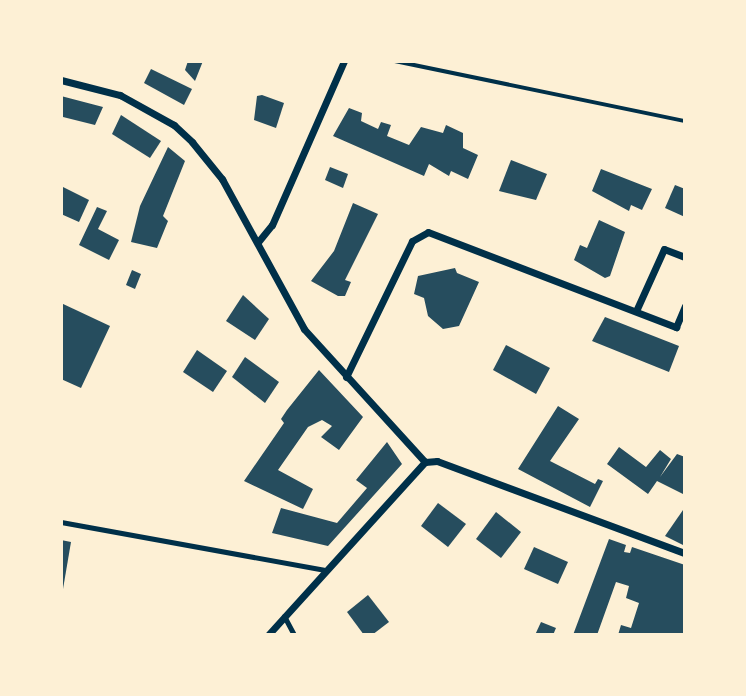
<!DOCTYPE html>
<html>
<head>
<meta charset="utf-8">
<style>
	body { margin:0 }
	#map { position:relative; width:746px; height:696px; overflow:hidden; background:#fdf0d5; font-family:Karla,sans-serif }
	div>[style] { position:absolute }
	.building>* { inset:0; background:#264d5e }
	.path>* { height:3.5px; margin:-1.75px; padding:0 1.75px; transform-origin:1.75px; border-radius:1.75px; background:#003049 }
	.service>* { height:5px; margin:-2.5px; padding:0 2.5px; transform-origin:2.5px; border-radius:2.5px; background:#003049 }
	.minor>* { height:7px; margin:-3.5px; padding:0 3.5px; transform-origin:3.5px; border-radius:3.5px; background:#003049 }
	span { translate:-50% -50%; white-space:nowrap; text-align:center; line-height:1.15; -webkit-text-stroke:7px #fdf0d5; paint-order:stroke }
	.frame { position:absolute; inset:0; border:63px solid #fdf0d5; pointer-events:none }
</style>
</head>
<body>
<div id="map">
	<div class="building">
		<div style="clip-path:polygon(188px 61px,203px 61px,195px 81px,185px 70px)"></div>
		<div style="clip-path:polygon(151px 69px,192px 89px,184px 105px,144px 83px)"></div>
		<div style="clip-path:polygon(262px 95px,284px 103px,276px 128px,254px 120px,257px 96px)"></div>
		<div style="clip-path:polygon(61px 96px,103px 107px,95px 125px,63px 117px,61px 121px)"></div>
		<div style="clip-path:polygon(349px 108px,362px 113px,361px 121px,378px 129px,381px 122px,391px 125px,387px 136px,409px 145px,421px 127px,443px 133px,446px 125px,463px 133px,463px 148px,478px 155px,468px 179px,451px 171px,449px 176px,429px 164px,424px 176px,333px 136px)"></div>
		<div style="clip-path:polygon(121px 115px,161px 141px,150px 158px,112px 134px)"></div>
		<div style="clip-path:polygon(168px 147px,185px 161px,163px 216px,168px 221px,157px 248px,131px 242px,140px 206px)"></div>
		<div style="clip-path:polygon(511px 160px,547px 174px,536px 200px,499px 191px)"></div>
		<div style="clip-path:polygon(330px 167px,348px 174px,343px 188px,325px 180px)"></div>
		<div style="clip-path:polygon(601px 169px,652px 189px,642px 210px,631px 205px,629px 211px,592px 191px)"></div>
		<div style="clip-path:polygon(675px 185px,685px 189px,685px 217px,665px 208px)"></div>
		<div style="clip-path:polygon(61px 186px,89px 200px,79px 222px,61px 214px)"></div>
		<div style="clip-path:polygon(353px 203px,378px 214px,345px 280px,351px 282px,345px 296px,338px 296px,311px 281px,334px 251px)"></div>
		<div style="clip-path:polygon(97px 207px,107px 211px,98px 229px,119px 240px,109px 260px,79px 245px)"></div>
		<div style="clip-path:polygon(599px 220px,625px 232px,610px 276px,605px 278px,574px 260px,580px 245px,587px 248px)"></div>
		<div style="clip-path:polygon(455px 268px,457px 273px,479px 282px,459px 326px,443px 329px,428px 316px,424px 298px,414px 294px,418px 276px)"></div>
		<div style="clip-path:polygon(132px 270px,141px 274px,135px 289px,126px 285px)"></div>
		<div style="clip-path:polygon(243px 295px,269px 319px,255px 340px,226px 321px)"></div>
		<div style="clip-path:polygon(61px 303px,110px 326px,81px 388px,61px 379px)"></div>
		<div style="clip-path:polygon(605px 317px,679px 346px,669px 372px,592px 341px)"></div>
		<div style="clip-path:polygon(506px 345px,550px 368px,536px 394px,493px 370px)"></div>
		<div style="clip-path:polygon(197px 350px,227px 371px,213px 392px,183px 372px)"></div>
		<div style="clip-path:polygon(245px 357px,279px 382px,265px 403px,232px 377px)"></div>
		<div style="clip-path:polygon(319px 370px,363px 417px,339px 450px,321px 437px,332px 426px,322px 420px,308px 427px,278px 470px,313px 489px,303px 509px,244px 481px,284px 423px,281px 419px,287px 410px)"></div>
		<div style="clip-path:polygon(558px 406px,579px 419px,550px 461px,595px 484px,598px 479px,603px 481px,590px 507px,518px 469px)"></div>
		<div style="clip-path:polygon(387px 442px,402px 464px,328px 546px,272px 533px,281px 508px,337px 523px,367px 488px,356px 480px)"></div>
		<div style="clip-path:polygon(619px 447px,646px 467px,660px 450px,671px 459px,660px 477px,677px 454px,685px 457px,685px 495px,657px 481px,648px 494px,607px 464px)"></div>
		<div style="clip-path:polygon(438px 503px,466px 524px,448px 547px,421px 526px)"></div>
		<div style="clip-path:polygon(683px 510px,685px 511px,685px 546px,665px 536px)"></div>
		<div style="clip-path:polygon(496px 512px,521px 532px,501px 558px,476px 539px)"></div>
		<div style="clip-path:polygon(609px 539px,626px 545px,624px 552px,630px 553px,632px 547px,685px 565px,685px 635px,618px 635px,621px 625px,631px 628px,639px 603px,626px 598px,629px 586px,616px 582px,597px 635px,573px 635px)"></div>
		<div style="clip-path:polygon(61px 540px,71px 542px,63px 589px,61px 589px)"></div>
		<div style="clip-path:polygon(534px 547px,568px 562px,558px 584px,524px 569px)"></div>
		<div style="clip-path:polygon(368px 595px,389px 622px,372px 635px,364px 635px,347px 612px)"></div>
		<div style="clip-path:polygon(541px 622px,556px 628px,553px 635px,535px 635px)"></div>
	</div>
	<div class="path">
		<div style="left:395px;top:61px;width:296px;rotate:11.7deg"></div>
	</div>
	<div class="service">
		<div style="left:61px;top:522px;width:267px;rotate:10.3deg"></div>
		<div style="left:284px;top:616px;width:21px;rotate:62deg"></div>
	</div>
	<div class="minor">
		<div style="left:61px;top:80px;width:61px;rotate:14.3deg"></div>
		<div style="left:120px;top:95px;width:62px;rotate:29.1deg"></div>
		<div style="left:174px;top:125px;width:25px;rotate:43deg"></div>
		<div style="left:192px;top:142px;width:48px;rotate:51deg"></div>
		<div style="left:222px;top:179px;width:171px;rotate:61.3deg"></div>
		<div style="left:304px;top:329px;width:180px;rotate:47.7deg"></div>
		<div style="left:258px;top:242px;width:22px;rotate:-51deg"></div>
		<div style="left:272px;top:225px;width:179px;rotate:-66.3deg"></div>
		<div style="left:636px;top:311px;width:68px;rotate:-65.7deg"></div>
		<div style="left:664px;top:249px;width:22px;rotate:21deg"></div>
		<div style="left:346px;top:377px;width:151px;rotate:-64.1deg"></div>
		<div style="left:412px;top:241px;width:18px;rotate:-29deg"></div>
		<div style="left:428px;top:232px;width:266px;rotate:21deg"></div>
		<div style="left:676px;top:327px;width:23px;rotate:-67deg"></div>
		<div style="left:268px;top:635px;width:234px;rotate:-47.8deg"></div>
		<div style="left:425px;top:462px;width:12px;rotate:-5deg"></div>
		<div style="left:437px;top:461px;width:265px;rotate:20.4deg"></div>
	</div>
	<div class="frame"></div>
</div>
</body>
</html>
